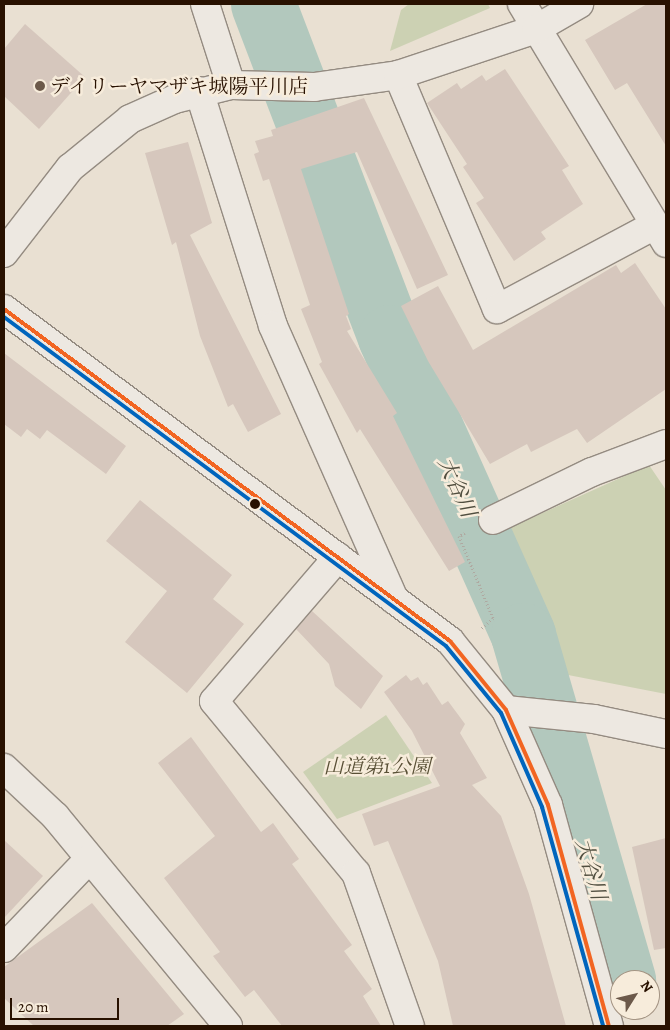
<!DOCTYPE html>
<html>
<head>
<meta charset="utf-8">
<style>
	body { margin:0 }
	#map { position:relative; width:670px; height:1030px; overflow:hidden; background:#e9e0d2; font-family:Alegreya,"Noto Serif JP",serif }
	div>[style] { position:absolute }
	.green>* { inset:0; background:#ccd1b3 }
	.river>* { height:65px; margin:-32.5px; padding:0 32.5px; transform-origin:32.5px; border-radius:32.5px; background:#b2c8bd }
	.building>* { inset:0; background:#d6c7bd }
	.path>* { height:3px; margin-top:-1.5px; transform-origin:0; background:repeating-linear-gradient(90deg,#afa9a1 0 1px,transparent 0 3.5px) }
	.roads { filter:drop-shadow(1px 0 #948b81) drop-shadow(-1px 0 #948b81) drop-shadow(0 1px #948b81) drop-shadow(0 -1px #948b81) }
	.minor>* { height:28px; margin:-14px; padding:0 14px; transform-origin:14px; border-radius:14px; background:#ede8e1 }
	.tertiary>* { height:28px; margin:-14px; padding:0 14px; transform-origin:14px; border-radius:14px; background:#ede8e1 }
	.bus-1>* { height:4px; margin:-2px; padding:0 2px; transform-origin:2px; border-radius:2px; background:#f26522 }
	.bus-2>* { height:4px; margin:-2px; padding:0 2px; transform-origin:2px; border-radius:2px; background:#0065bd }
	.dots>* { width:14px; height:14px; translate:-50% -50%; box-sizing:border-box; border:2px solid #f7ecdb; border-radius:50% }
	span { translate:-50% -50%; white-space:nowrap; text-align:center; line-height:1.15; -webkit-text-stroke:5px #f7ecdb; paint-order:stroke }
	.poi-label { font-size:20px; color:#281100 }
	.left { translate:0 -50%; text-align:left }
	.park-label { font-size:20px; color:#595036; font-style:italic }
	.water-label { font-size:21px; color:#504e3f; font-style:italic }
	.frame { position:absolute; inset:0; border:5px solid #281100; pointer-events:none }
	.north { position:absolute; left:610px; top:970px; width:50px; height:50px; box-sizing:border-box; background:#f7ecdb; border:1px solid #a49483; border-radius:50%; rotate:54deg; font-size:14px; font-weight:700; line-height:20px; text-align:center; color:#281100 }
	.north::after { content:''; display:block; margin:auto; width:18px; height:22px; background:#6c594a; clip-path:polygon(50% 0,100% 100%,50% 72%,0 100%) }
	.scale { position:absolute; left:10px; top:998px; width:109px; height:22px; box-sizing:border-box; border:2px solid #281100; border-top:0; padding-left:6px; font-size:15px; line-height:18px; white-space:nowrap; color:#281100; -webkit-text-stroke:4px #f7ecdb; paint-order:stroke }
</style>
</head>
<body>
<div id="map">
	<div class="green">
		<div style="clip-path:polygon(409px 4px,488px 4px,490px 8px,390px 51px,401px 10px)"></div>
		<div style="clip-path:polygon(649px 465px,666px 490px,666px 694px,563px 674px,553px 630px,509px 528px)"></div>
		<div style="clip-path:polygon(386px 715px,432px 783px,337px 819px,303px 772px)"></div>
	</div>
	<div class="river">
		<div style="left:263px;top:4px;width:356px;rotate:69.1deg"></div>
		<div style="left:390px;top:337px;width:326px;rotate:65.9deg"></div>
		<div style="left:523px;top:635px;width:359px;rotate:73.8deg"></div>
	</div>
	<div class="building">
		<div style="clip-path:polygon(647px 4px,666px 4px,666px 146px,627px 83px,615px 90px,585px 40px)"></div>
		<div style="clip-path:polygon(25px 24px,85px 77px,39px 129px,4px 96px,4px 49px)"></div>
		<div style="clip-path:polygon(505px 69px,569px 166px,562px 170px,583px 204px,541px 232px,546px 239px,514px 261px,476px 203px,484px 198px,463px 167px,467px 164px,427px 103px,457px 83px,461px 89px,482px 75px,486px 81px)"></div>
		<div style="clip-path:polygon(364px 98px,448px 275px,417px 289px,357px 152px,301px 169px,349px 314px,346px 316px,351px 329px,347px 331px,397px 413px,393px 416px,465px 562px,449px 571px,360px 429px,357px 433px,319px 364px,322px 362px,301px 309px,310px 305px,269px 179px,263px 181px,254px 154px,259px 152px,255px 141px,273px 136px,271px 130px)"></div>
		<div style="clip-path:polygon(188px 142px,212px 223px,190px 235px,281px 414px,248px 432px,233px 404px,228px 407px,200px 336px,176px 242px,172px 245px,145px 153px)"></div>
		<div style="clip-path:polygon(635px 263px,666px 309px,666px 389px,587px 443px,577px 429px,531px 452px,527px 444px,490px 464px,428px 361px,401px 306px,438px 286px,473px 350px,616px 265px,621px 273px)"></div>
		<div style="clip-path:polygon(4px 353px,126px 446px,106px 474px,47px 430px,40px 439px,27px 429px,21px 437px,4px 424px)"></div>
		<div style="clip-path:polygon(140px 500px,232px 575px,213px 599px,244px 624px,187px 693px,125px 642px,167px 591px,106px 541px)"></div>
		<div style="clip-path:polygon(312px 611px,383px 676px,361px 709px,335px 686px,329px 664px,296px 629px)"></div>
		<div style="clip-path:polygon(406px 675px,411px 681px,418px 677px,423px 685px,427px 682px,442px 705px,448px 701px,465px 724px,460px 733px,487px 778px,472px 785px,501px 816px,529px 894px,566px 1026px,453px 1026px,438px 961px,388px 841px,374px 846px,362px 814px,440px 786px,412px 731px,384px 692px)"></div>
		<div style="clip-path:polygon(191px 737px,261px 832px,273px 823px,299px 859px,292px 864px,352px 945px,344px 951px,372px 989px,363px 996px,381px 1026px,282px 1026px,254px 990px,245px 997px,213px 956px,220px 952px,164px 878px,215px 836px,158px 763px)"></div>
		<div style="clip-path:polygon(666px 838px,666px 948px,654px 950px,632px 847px)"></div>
		<div style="clip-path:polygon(4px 840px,43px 876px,4px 918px)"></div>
		<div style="clip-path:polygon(92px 903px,184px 1014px,167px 1026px,34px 1026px,4px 998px,4px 967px)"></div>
	</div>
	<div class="path">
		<div style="left:465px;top:533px;width:7px;rotate:153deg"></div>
		<div style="left:459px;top:536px;width:89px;rotate:67.5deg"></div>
		<div style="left:493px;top:618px;width:15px;rotate:138deg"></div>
	</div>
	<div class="roads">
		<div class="minor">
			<div style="left:205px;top:4px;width:85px;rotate:72.2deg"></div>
			<div style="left:522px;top:4px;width:279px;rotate:58.9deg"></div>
			<div style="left:398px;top:75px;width:254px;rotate:67.1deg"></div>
			<div style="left:497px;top:309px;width:179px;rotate:-28deg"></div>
			<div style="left:199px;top:91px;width:246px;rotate:72.5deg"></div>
			<div style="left:273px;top:326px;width:299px;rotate:66.1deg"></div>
			<div style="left:493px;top:520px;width:110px;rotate:-25.9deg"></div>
			<div style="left:592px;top:472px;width:79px;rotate:-20.7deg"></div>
			<div style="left:338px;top:557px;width:190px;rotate:130.7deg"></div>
			<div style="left:214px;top:701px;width:223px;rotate:50.5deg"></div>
			<div style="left:356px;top:873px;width:162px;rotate:70.6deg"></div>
			<div style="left:4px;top:768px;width:70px;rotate:43.3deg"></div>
			<div style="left:55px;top:816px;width:272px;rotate:50.5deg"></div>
			<div style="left:4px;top:948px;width:123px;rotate:-46.3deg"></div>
		</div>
		<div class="tertiary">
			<div style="left:4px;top:253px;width:108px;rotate:-52.2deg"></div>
			<div style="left:70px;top:168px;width:77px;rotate:-39.2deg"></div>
			<div style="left:130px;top:119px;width:49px;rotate:-24deg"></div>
			<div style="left:175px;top:99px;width:58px;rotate:-14deg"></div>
			<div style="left:231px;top:85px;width:83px;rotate:1.4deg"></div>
			<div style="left:314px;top:87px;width:85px;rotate:-8.1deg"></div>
			<div style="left:398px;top:75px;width:145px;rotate:-18.4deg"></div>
			<div style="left:536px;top:29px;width:50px;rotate:-30.2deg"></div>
			<div style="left:4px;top:309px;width:556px;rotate:36.66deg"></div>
			<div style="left:450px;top:641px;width:89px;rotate:50.9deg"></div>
			<div style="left:506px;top:710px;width:104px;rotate:66.1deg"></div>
			<div style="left:548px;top:805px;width:229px;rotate:74.6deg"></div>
			<div style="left:506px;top:710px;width:88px;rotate:5.8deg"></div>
			<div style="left:594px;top:719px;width:74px;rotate:11.8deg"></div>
		</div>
	</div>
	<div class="bus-1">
		<div style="left:4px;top:309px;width:556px;rotate:36.66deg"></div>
		<div style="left:450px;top:641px;width:89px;rotate:50.9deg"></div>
		<div style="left:506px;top:710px;width:104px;rotate:66.1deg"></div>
		<div style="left:548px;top:805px;width:229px;rotate:74.6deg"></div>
	</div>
	<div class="bus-2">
		<div style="left:4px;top:317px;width:551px;rotate:36.66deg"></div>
		<div style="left:446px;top:646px;width:87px;rotate:50.6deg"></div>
		<div style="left:501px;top:713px;width:103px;rotate:66.4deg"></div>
		<div style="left:542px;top:807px;width:227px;rotate:74.4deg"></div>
	</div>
	<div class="dots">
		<div style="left:40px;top:86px;background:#6c594a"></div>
		<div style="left:255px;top:504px;background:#281100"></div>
	</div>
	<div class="poi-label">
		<span class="left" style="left:50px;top:86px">デイリーヤマザキ城陽平川店</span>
	</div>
	<div class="park-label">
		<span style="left:377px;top:766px">山道第1公園</span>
	</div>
	<div class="water-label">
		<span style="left:457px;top:487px;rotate:66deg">大谷川</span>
		<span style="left:591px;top:869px;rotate:74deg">大谷川</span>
	</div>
	<div class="frame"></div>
	<div class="north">N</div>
	<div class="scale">20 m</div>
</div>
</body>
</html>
